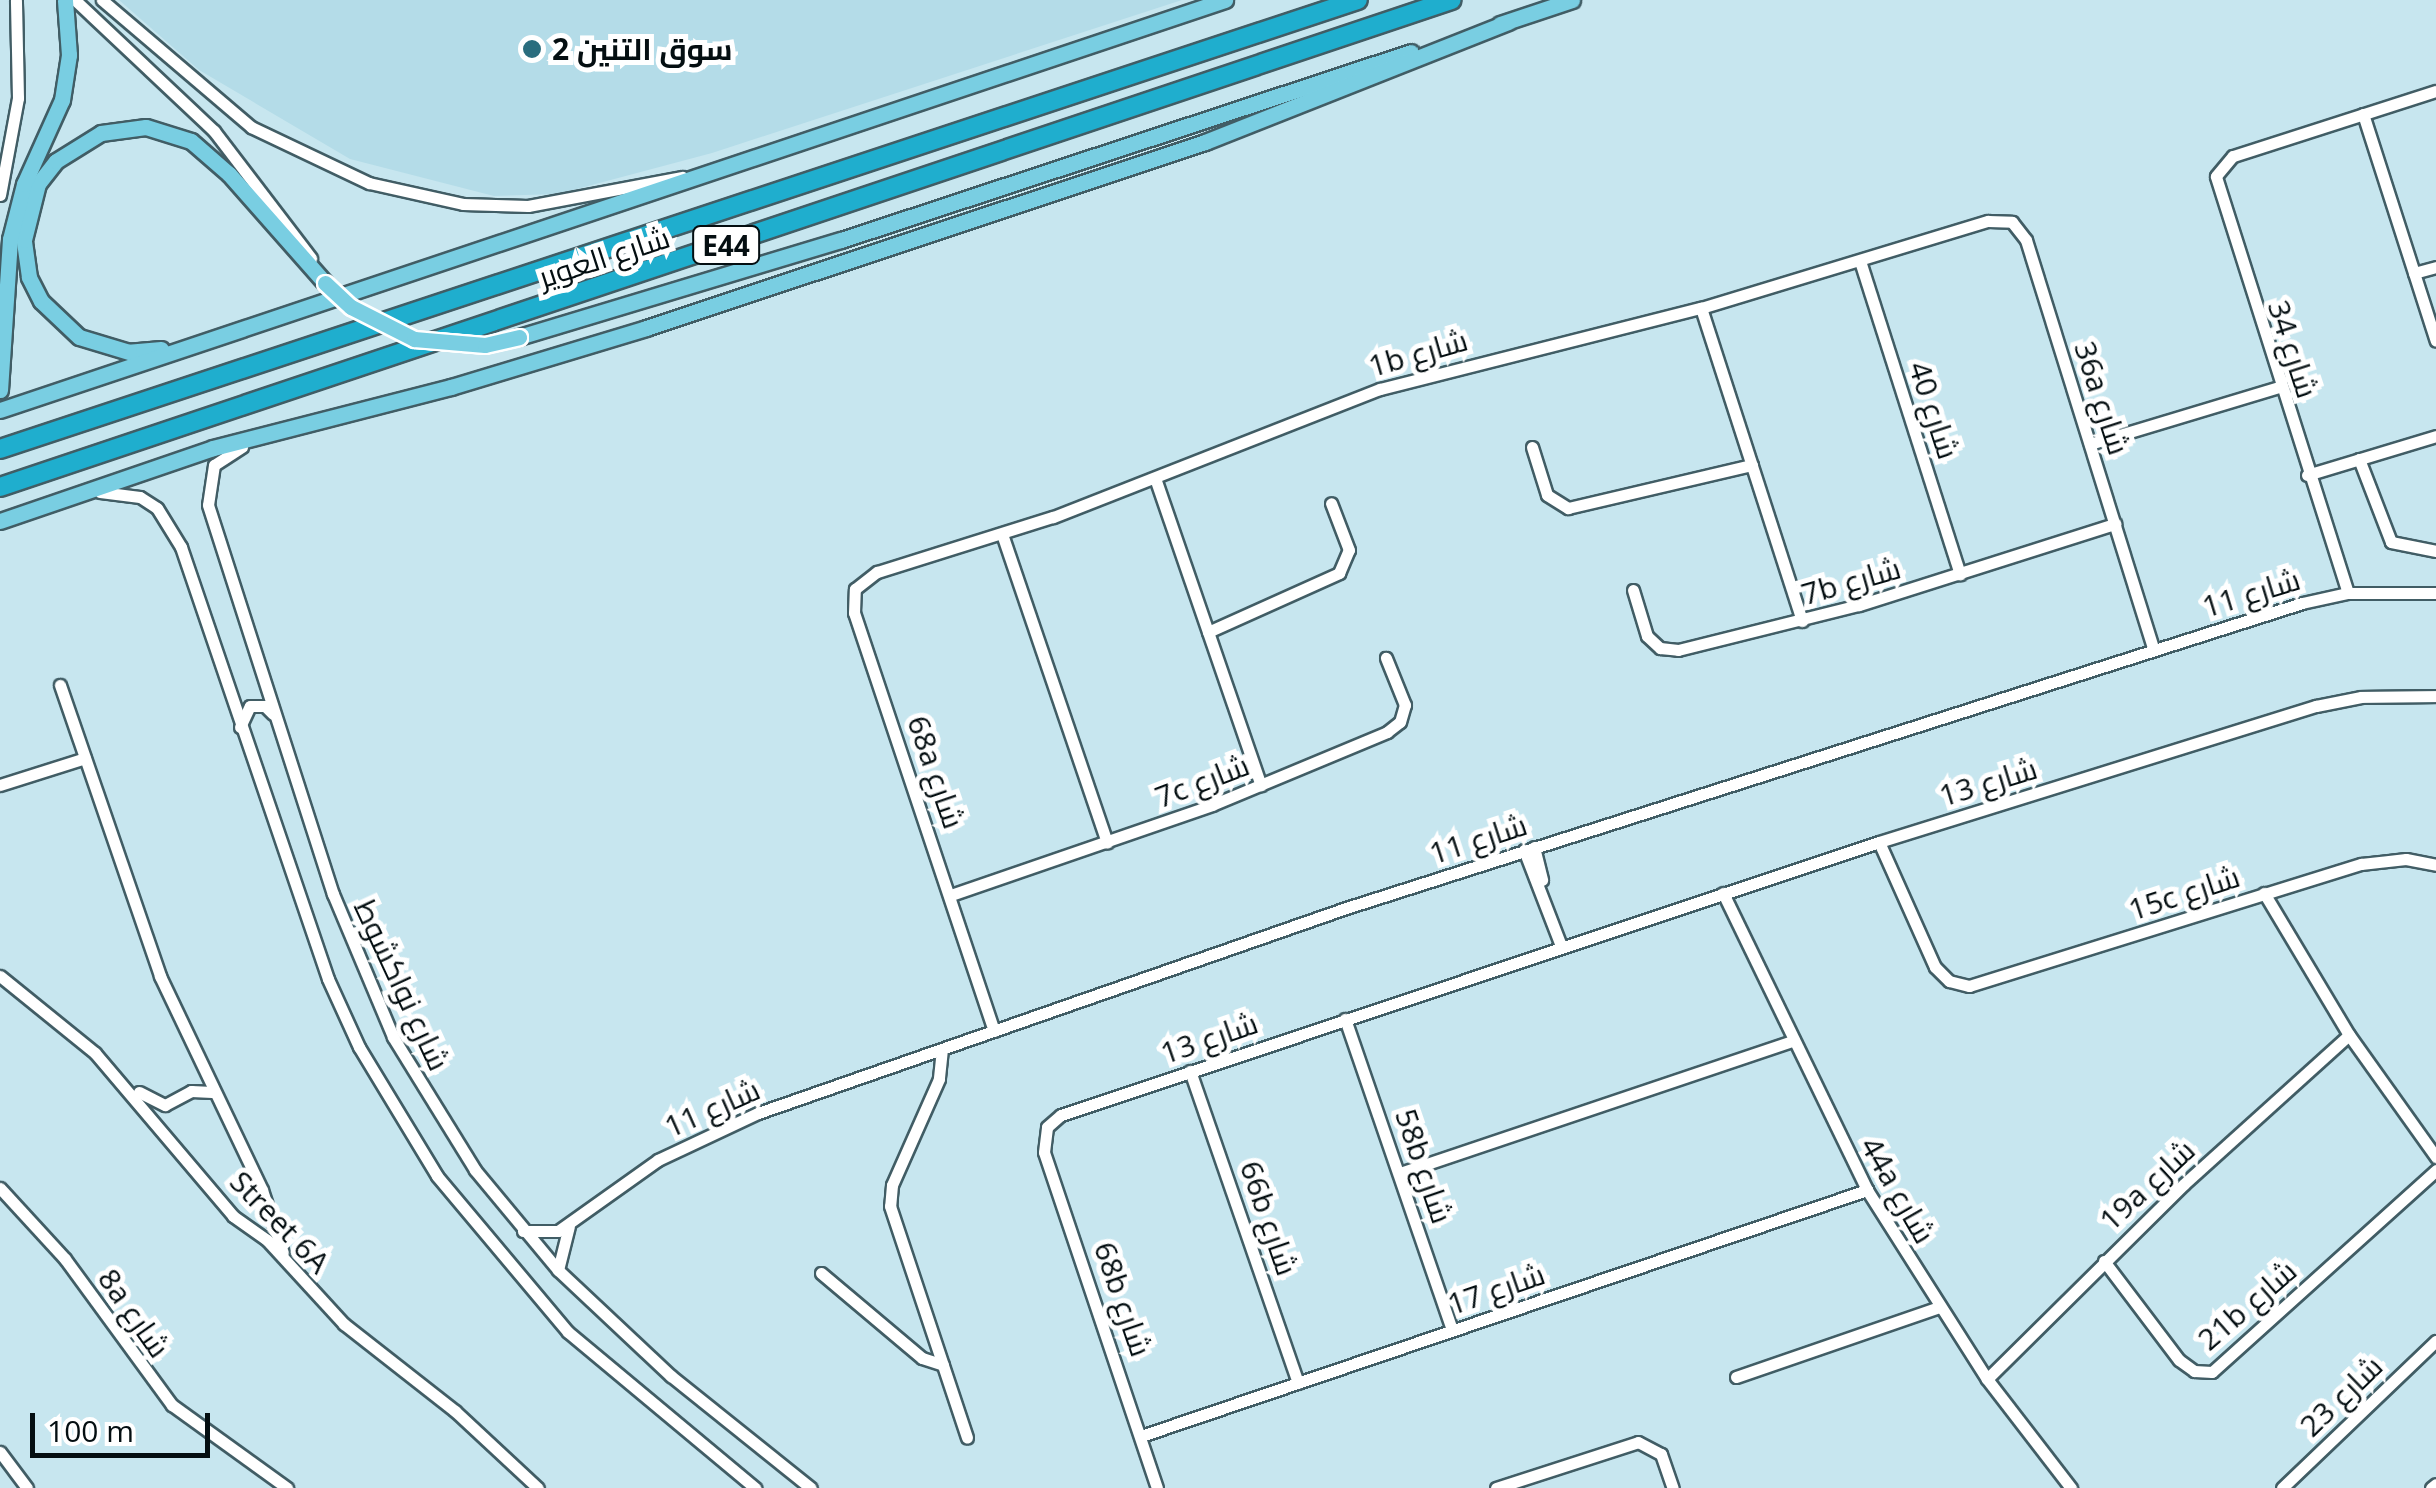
<!DOCTYPE html>
<html>
<head>
<meta charset="utf-8">
<style>
	body { margin:0 }
	#map { position:relative; width:2436px; height:1488px; overflow:hidden; background:#c7e6ef; font-family:"Open Sans",Cairo,sans-serif }
	div>[style] { position:absolute }
	.built>* { inset:0; background:#b4dce8 }
	.roads { filter:drop-shadow(2px 0 #415d65) drop-shadow(-2px 0 #415d65) drop-shadow(0 2px #415d65) drop-shadow(0 -2px #415d65) }
	.minor>* { height:11px; margin:-5.5px; padding:0 5.5px; transform-origin:5.5px; border-radius:5.5px; background:#fff }
	.major>* { height:15px; margin:-7.5px; padding:0 7.5px; transform-origin:7.5px; border-radius:7.5px; background:#79cee2 }
	.highway>* { height:18px; margin:-9px; padding:0 9px; transform-origin:9px; border-radius:9px; background:#1faece }
	.bridges { filter:drop-shadow(2px 0 #fff) drop-shadow(-2px 0 #fff) drop-shadow(0 2px #fff) drop-shadow(0 -2px #fff) }
	.major-bridge>* { height:15px; margin:-7.5px; padding:0 7.5px; transform-origin:7.5px; border-radius:7.5px; background:#79cee2 }
	.dots>* { width:28px; height:28px; translate:-50% -50%; box-sizing:border-box; border:5px solid #fff; border-radius:50% }
	span { translate:-50% -50%; white-space:nowrap; text-align:center; line-height:1.15; -webkit-text-stroke:10px #fff; paint-order:stroke }
	.shield-label span { padding:2px 8px; background:#fff; border:2px solid; border-radius:8px; -webkit-text-stroke-width:0 }
	.shield-label { font-size:28px; color:#040e11; font-weight:700 }
	.poi-label { font-size:30px; color:#040e11; font-weight:700 }
	.left { translate:0 -50%; text-align:left }
	.street-label { font-size:30px; color:#040e11 }
	.scale { position:absolute; left:30px; top:1413px; width:180px; height:45px; box-sizing:border-box; border:5px solid #040e11; border-top:0; padding-left:12px; font-size:30px; line-height:35px; white-space:nowrap; color:#040e11; -webkit-text-stroke:8px #fff; paint-order:stroke }
</style>
</head>
<body>
<div id="map">
	<div class="built">
		<div style="clip-path:polygon(119px 0,1182px 0,712px 153px,558px 194px,494px 196px,350px 159px,199px 70px)"></div>
	</div>
	<div class="roads">
		<div class="minor">
			<div style="left:75px;top:0;width:191px;rotate:43.3deg"></div>
			<div style="left:214px;top:131px;width:160px;rotate:52.6deg"></div>
			<div style="left:102px;top:0;width:196px;rotate:40.4deg"></div>
			<div style="left:251px;top:127px;width:131px;rotate:25.4deg"></div>
			<div style="left:369px;top:183px;width:96px;rotate:12.6deg"></div>
			<div style="left:463px;top:204px;width:65px;rotate:1.8deg"></div>
			<div style="left:528px;top:206px;width:157px;rotate:-10.7deg"></div>
			<div style="left:2363px;top:114px;width:238px;rotate:72.2deg"></div>
			<div style="left:0;top:195px;width:99px;rotate:-79.5deg"></div>
			<div style="left:18px;top:98px;width:98px;rotate:-91.2deg"></div>
			<div style="left:1860px;top:261px;width:329px;rotate:72.3deg"></div>
			<div style="left:2414px;top:273px;width:23px;rotate:-15deg"></div>
			<div style="left:1701px;top:308px;width:329px;rotate:72.1deg"></div>
			<div style="left:2090px;top:444px;width:197px;rotate:-16.8deg"></div>
			<div style="left:242px;top:447px;width:33px;rotate:147deg"></div>
			<div style="left:214px;top:465px;width:40px;rotate:98.5deg"></div>
			<div style="left:208px;top:505px;width:409px;rotate:72.2deg"></div>
			<div style="left:333px;top:894px;width:155px;rotate:67.2deg"></div>
			<div style="left:393px;top:1037px;width:156px;rotate:58.3deg"></div>
			<div style="left:475px;top:1170px;width:130px;rotate:50.3deg"></div>
			<div style="left:558px;top:1270px;width:155px;rotate:43.2deg"></div>
			<div style="left:671px;top:1376px;width:179px;rotate:38.7deg"></div>
			<div style="left:1532px;top:447px;width:50px;rotate:72.6deg"></div>
			<div style="left:1547px;top:495px;width:25px;rotate:32deg"></div>
			<div style="left:1568px;top:508px;width:189px;rotate:-13.2deg"></div>
			<div style="left:2359px;top:459px;width:89px;rotate:68.9deg"></div>
			<div style="left:2391px;top:542px;width:46px;rotate:11.3deg"></div>
			<div style="left:2307px;top:475px;width:135px;rotate:-16.8deg"></div>
			<div style="left:1155px;top:478px;width:325px;rotate:71deg"></div>
			<div style="left:100px;top:492px;width:40px;rotate:7.1deg"></div>
			<div style="left:140px;top:497px;width:20px;rotate:33deg"></div>
			<div style="left:157px;top:508px;width:46px;rotate:58.4deg"></div>
			<div style="left:181px;top:547px;width:456px;rotate:71.2deg"></div>
			<div style="left:328px;top:979px;width:75px;rotate:65.5deg"></div>
			<div style="left:359px;top:1047px;width:151px;rotate:58.8deg"></div>
			<div style="left:437px;top:1176px;width:204px;rotate:50deg"></div>
			<div style="left:568px;top:1332px;width:244px;rotate:39.8deg"></div>
			<div style="left:1002px;top:534px;width:326px;rotate:71.2deg"></div>
			<div style="left:1633px;top:590px;width:48px;rotate:73.1deg"></div>
			<div style="left:1647px;top:636px;width:18px;rotate:43deg"></div>
			<div style="left:1660px;top:648px;width:18px;rotate:6deg"></div>
			<div style="left:1678px;top:650px;width:187px;rotate:-14deg"></div>
			<div style="left:1859px;top:605px;width:269px;rotate:-17.6deg"></div>
			<div style="left:2348px;top:593px;width:437px;rotate:-107.6deg"></div>
			<div style="left:2216px;top:176px;width:26px;rotate:-50deg"></div>
			<div style="left:2233px;top:156px;width:213px;rotate:-17.8deg"></div>
			<div style="left:1208px;top:632px;width:144px;rotate:-24.2deg"></div>
			<div style="left:1339px;top:573px;width:25px;rotate:-67deg"></div>
			<div style="left:1349px;top:550px;width:50px;rotate:-111deg"></div>
			<div style="left:60px;top:685px;width:308px;rotate:71deg"></div>
			<div style="left:160px;top:976px;width:237px;rotate:64.5deg"></div>
			<div style="left:262px;top:1190px;width:66px;rotate:71.6deg"></div>
			<div style="left:240px;top:727px;width:23px;rotate:-65deg"></div>
			<div style="left:250px;top:706px;width:15px"></div>
			<div style="left:265px;top:706px;width:11px;rotate:45deg"></div>
			<div style="left:0;top:785px;width:89px;rotate:-17.6deg"></div>
			<div style="left:1879px;top:842px;width:137px;rotate:65.9deg"></div>
			<div style="left:1935px;top:967px;width:20px;rotate:45deg"></div>
			<div style="left:1949px;top:981px;width:21px;rotate:14deg"></div>
			<div style="left:1969px;top:986px;width:411px;rotate:-17.3deg"></div>
			<div style="left:2361px;top:864px;width:45px;rotate:-6.3deg"></div>
			<div style="left:2406px;top:859px;width:31px;rotate:11deg"></div>
			<div style="left:1534px;top:847px;width:34px;rotate:76deg"></div>
			<div style="left:1524px;top:850px;width:103px;rotate:68.9deg"></div>
			<div style="left:1723px;top:893px;width:330px;rotate:64.1deg"></div>
			<div style="left:1867px;top:1190px;width:224px;rotate:57.6deg"></div>
			<div style="left:1987px;top:1379px;width:138px;rotate:52.4deg"></div>
			<div style="left:2264px;top:893px;width:165px;rotate:59.1deg"></div>
			<div style="left:2349px;top:1035px;width:150px;rotate:54.5deg"></div>
			<div style="left:951px;top:895px;width:276px;rotate:-19deg"></div>
			<div style="left:1212px;top:805px;width:190px;rotate:-22.6deg"></div>
			<div style="left:1387px;top:732px;width:16px;rotate:-38deg"></div>
			<div style="left:1400px;top:722px;width:18px;rotate:-74deg"></div>
			<div style="left:1405px;top:705px;width:51px;rotate:-112deg"></div>
			<div style="left:0;top:976px;width:122px;rotate:39deg"></div>
			<div style="left:95px;top:1053px;width:214px;rotate:49.7deg"></div>
			<div style="left:233px;top:1216px;width:42px;rotate:35.2deg"></div>
			<div style="left:267px;top:1240px;width:114px;rotate:47.5deg"></div>
			<div style="left:344px;top:1324px;width:141px;rotate:38.1deg"></div>
			<div style="left:455px;top:1411px;width:113px;rotate:42.9deg"></div>
			<div style="left:1345px;top:1019px;width:329px;rotate:71deg"></div>
			<div style="left:994px;top:1031px;width:441px;rotate:-108.5deg"></div>
			<div style="left:854px;top:613px;width:24px;rotate:-88deg"></div>
			<div style="left:855px;top:589px;width:28px;rotate:-38deg"></div>
			<div style="left:877px;top:572px;width:184px;rotate:-17.4deg"></div>
			<div style="left:1053px;top:517px;width:351px;rotate:-21.4deg"></div>
			<div style="left:1380px;top:389px;width:331px;rotate:-14.2deg"></div>
			<div style="left:1701px;top:308px;width:300px;rotate:-16.9deg"></div>
			<div style="left:1988px;top:221px;width:24px;rotate:2deg"></div>
			<div style="left:2012px;top:222px;width:23px;rotate:52deg"></div>
			<div style="left:2026px;top:240px;width:428px;rotate:72.7deg"></div>
			<div style="left:942px;top:1049px;width:30px;rotate:96deg"></div>
			<div style="left:939px;top:1079px;width:116px;rotate:113.9deg"></div>
			<div style="left:892px;top:1185px;width:21px;rotate:95deg"></div>
			<div style="left:890px;top:1206px;width:244px;rotate:71.6deg"></div>
			<div style="left:1190px;top:1071px;width:330px;rotate:70.9deg"></div>
			<div style="left:139px;top:1092px;width:29px;rotate:27deg"></div>
			<div style="left:165px;top:1105px;width:30px;rotate:-28deg"></div>
			<div style="left:191px;top:1091px;width:21px;rotate:3deg"></div>
			<div style="left:1400px;top:1173px;width:411px;rotate:-18.6deg"></div>
			<div style="left:0;top:1188px;width:96px;rotate:47.5deg"></div>
			<div style="left:65px;top:1259px;width:181px;rotate:53.8deg"></div>
			<div style="left:172px;top:1405px;width:142px;rotate:35.8deg"></div>
			<div style="left:523px;top:1231px;width:35px"></div>
			<div style="left:558px;top:1231px;width:123px;rotate:-35.4deg"></div>
			<div style="left:658px;top:1160px;width:110px;rotate:-25.2deg"></div>
			<div style="left:758px;top:1113px;width:623px;rotate:-19.22deg"></div>
			<div style="left:1346px;top:908px;width:1003px;rotate:-17.69deg"></div>
			<div style="left:2302px;top:603px;width:47px;rotate:-12.3deg"></div>
			<div style="left:2348px;top:593px;width:88px"></div>
			<div style="left:2104px;top:1261px;width:124px;rotate:52.9deg"></div>
			<div style="left:2179px;top:1360px;width:19px;rotate:36deg"></div>
			<div style="left:2194px;top:1371px;width:18px;rotate:3deg"></div>
			<div style="left:2212px;top:1372px;width:302px;rotate:-42deg"></div>
			<div style="left:558px;top:1270px;width:45px;rotate:-76deg"></div>
			<div style="left:821px;top:1273px;width:132px;rotate:40.1deg"></div>
			<div style="left:922px;top:1358px;width:22px;rotate:18deg"></div>
			<div style="left:1736px;top:1377px;width:215px;rotate:-19deg"></div>
			<div style="left:1987px;top:1379px;width:277px;rotate:-44.7deg"></div>
			<div style="left:2184px;top:1184px;width:222px;rotate:-42.1deg"></div>
			<div style="left:1141px;top:1436px;width:767px;rotate:-18.72deg"></div>
			<div style="left:0;top:1452px;width:45px;rotate:53.1deg"></div>
			<div style="left:1157px;top:1488px;width:354px;rotate:-108.6deg"></div>
			<div style="left:1044px;top:1152px;width:25px;rotate:-83deg"></div>
			<div style="left:1047px;top:1127px;width:18px;rotate:-41deg"></div>
			<div style="left:1061px;top:1115px;width:862px;rotate:-18.46deg"></div>
			<div style="left:1879px;top:842px;width:458px;rotate:-17.3deg"></div>
			<div style="left:2316px;top:706px;width:46px;rotate:-11.3deg"></div>
			<div style="left:2361px;top:697px;width:75px;rotate:-0.8deg"></div>
			<div style="left:1496px;top:1488px;width:149px;rotate:-17.9deg"></div>
			<div style="left:1638px;top:1442px;width:26px;rotate:28deg"></div>
			<div style="left:1661px;top:1454px;width:36px;rotate:71deg"></div>
			<div style="left:2282px;top:1488px;width:213px;rotate:-43.7deg"></div>
			<div style="left:2431px;top:1488px;width:6px;rotate:-39deg"></div>
		</div>
		<div class="major">
			<div style="left:1500px;top:24px;width:76px;rotate:-18.4deg"></div>
			<div style="left:519px;top:337px;width:336px;rotate:-16.8deg"></div>
			<div style="left:841px;top:240px;width:600px;rotate:-18.25deg"></div>
			<div style="left:161px;top:349px;width:32px;rotate:175deg"></div>
			<div style="left:129px;top:352px;width:52px;rotate:-163.3deg"></div>
			<div style="left:79px;top:337px;width:52px;rotate:-136.5deg"></div>
			<div style="left:41px;top:301px;width:27px;rotate:-117deg"></div>
			<div style="left:29px;top:277px;width:37px;rotate:-98deg"></div>
			<div style="left:24px;top:240px;width:58px;rotate:-76deg"></div>
			<div style="left:38px;top:184px;width:29px;rotate:-52deg"></div>
			<div style="left:56px;top:161px;width:53px;rotate:-31.9deg"></div>
			<div style="left:101px;top:133px;width:45px;rotate:-7.6deg"></div>
			<div style="left:146px;top:127px;width:47px;rotate:17.3deg"></div>
			<div style="left:191px;top:141px;width:50px;rotate:41deg"></div>
			<div style="left:229px;top:174px;width:145px;rotate:48.6deg"></div>
			<div style="left:0;top:390px;width:151px;rotate:-86.2deg"></div>
			<div style="left:10px;top:239px;width:57px;rotate:-75.7deg"></div>
			<div style="left:24px;top:184px;width:92px;rotate:-65.7deg"></div>
			<div style="left:62px;top:100px;width:46px;rotate:-81.2deg"></div>
			<div style="left:69px;top:55px;width:55px;rotate:-94.2deg"></div>
			<div style="left:0;top:410px;width:1292px;rotate:-18.51deg"></div>
			<div style="left:0;top:521px;width:225px;rotate:-18.9deg"></div>
			<div style="left:213px;top:448px;width:246px;rotate:-14.4deg"></div>
			<div style="left:451px;top:387px;width:204px;rotate:-16.8deg"></div>
			<div style="left:646px;top:328px;width:589px;rotate:-18.4deg"></div>
			<div style="left:1205px;top:142px;width:326px;rotate:-21.6deg"></div>
		</div>
		<div class="highway">
			<div style="left:0;top:449px;width:1430px;rotate:-18.3deg"></div>
			<div style="left:0;top:487px;width:1531px;rotate:-18.55deg"></div>
		</div>
	</div>
	<div class="bridges">
		<div class="major-bridge">
			<div style="left:325px;top:283px;width:35px;rotate:43deg"></div>
			<div style="left:351px;top:307px;width:71px;rotate:26.9deg"></div>
			<div style="left:414px;top:339px;width:71px;rotate:4.8deg"></div>
			<div style="left:485px;top:345px;width:35px;rotate:-13deg"></div>
		</div>
	</div>
	<div class="dots">
		<div style="left:532px;top:49px;background:#2a6d7e"></div>
	</div>
	<div class="shield-label">
		<span style="left:726px;top:245px">E44</span>
	</div>
	<div class="poi-label">
		<span class="left" style="left:552px;top:49px">سوق التنين 2</span>
	</div>
	<div class="street-label">
		<span style="left:604px;top:257px;rotate:-18deg">شارع العوير</span>
		<span style="left:2293px;top:349px;rotate:72deg">شارع 34</span>
		<span style="left:1418px;top:353px;rotate:-16deg">1b شارع</span>
		<span style="left:2102px;top:398px;rotate:72deg">36a شارع</span>
		<span style="left:1934px;top:410px;rotate:72deg">شارع 40</span>
		<span style="left:1851px;top:581px;rotate:-16deg">7b شارع</span>
		<span style="left:2251px;top:593px;rotate:-17deg">شارع 11</span>
		<span style="left:936px;top:772px;rotate:71deg">68a شارع</span>
		<span style="left:1202px;top:781px;rotate:-21deg">7c شارع</span>
		<span style="left:1988px;top:782px;rotate:-17deg">شارع 13</span>
		<span style="left:1478px;top:839px;rotate:-18deg">شارع 11</span>
		<span style="left:2184px;top:893px;rotate:-18deg">15c شارع</span>
		<span style="left:402px;top:985px;rotate:65deg">شارع نواكشوط</span>
		<span style="left:1209px;top:1038px;rotate:-19deg">شارع 13</span>
		<span style="left:712px;top:1108px;rotate:-24deg">شارع 11</span>
		<span style="left:1424px;top:1166px;rotate:71deg">58b شارع</span>
		<span style="left:2147px;top:1185px;rotate:-43deg">19a شارع</span>
		<span style="left:1898px;top:1190px;rotate:60deg">44a شارع</span>
		<span style="left:1269px;top:1218px;rotate:71deg">66b شارع</span>
		<span style="left:280px;top:1222px;rotate:46deg">Street 6A</span>
		<span style="left:1496px;top:1289px;rotate:-19deg">شارع 17</span>
		<span style="left:1123px;top:1299px;rotate:71deg">68b شارع</span>
		<span style="left:2247px;top:1305px;rotate:-41deg">21b شارع</span>
		<span style="left:134px;top:1313px;rotate:55deg">8a شارع</span>
		<span style="left:2341px;top:1396px;rotate:-44deg">شارع 23</span>
	</div>
	<div class="scale">100 m</div>
</div>
</body>
</html>
